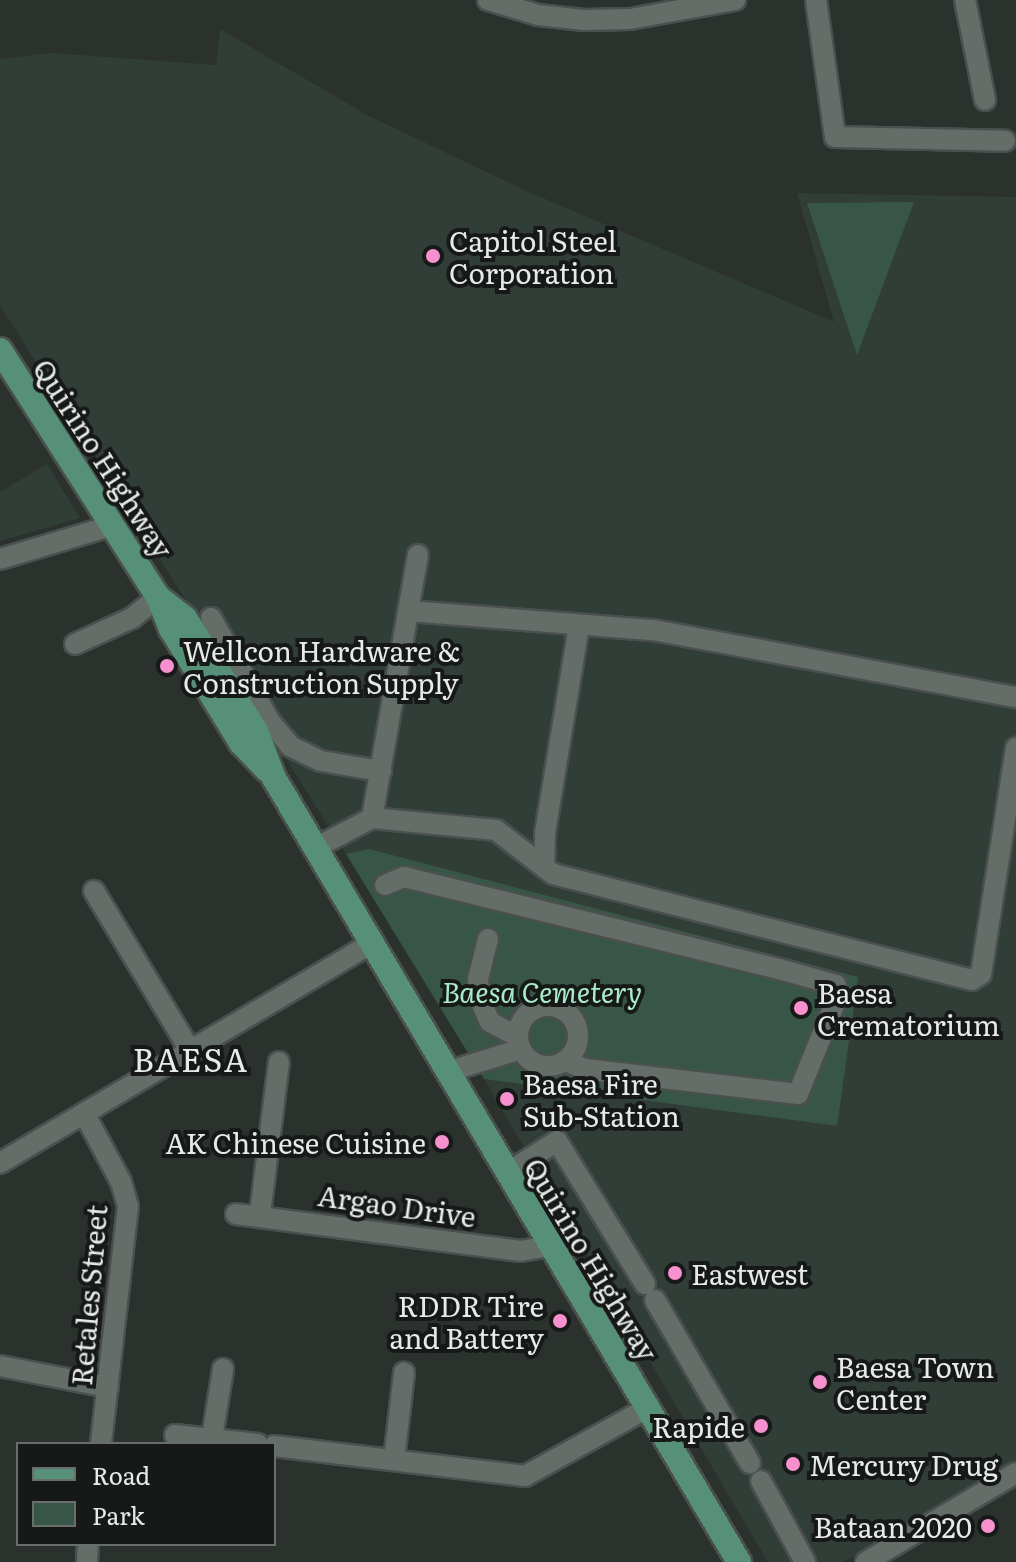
<!DOCTYPE html>
<html>
<head>
<meta charset="utf-8">
<style>
	body { margin:0 }
	#map { position:relative; width:1016px; height:1562px; overflow:hidden; background:#2b322e; font-family:Literata,serif }
	div>[style] { position:absolute }
	.built>* { inset:0; background:#313e38 }
	.green>* { inset:0; background:#385648 }
	.roads { filter:drop-shadow(2px 0 #4a504d) drop-shadow(-2px 0 #4a504d) drop-shadow(0 2px #4a504d) drop-shadow(0 -2px #4a504d) }
	.minor>* { height:20px; margin:-10px; padding:0 10px; transform-origin:10px; border-radius:10px; background:#656d69 }
	.minor>.ring { margin:-10px; padding:0; box-sizing:content-box; background:none; border:20px solid #656d69; border-radius:50% }
	.major>* { height:24px; margin:-12px; padding:0 12px; transform-origin:12px; border-radius:12px; background:#569078 }
	.dots>* { width:22px; height:22px; translate:-50% -50%; box-sizing:border-box; border:4px solid #161917; border-radius:50% }
	span { translate:-50% -50%; white-space:nowrap; text-align:center; line-height:1.15; -webkit-text-stroke:8px #161917; paint-order:stroke }
	.poi-label { font-size:28px; color:#e6ebe8 }
	.left { translate:0 -50%; text-align:left }
	.right { translate:-100% -50%; text-align:right }
	.street-label { font-size:28px; color:#e6ebe8 }
	.park-label { font-size:28px; color:#a9eacb; font-style:italic }
	.quarter-label { font-size:32px; color:#e6ebe8; letter-spacing:2px }
	.legend { position:absolute; left:16px; top:1442px; width:260px; height:104px; box-sizing:border-box; background:#161917; border:2px solid #696d6b; margin:0; padding:10px 14px; list-style:none; font-size:24px; color:#e6ebe8 }
	.legend li { display:flex; align-items:center; gap:16px; height:40px }
	.legend b { width:40px; border:2px solid #696d6b }
</style>
</head>
<body>
<div id="map">
	<div class="built">
		<div style="clip-path:polygon(220px 29px,367px 115px,524px 190px,834px 322px,797px 193px,1016px 197px,1016px 1463px,844px 1562px,768px 1562px,484px 1079px,837px 1126px,369px 849px,346px 854px,0 305px,0 59px,51px 53px,216px 65px)"></div>
		<div style="clip-path:polygon(47px 464px,80px 518px,0 541px,0 492px)"></div>
	</div>
	<div class="green">
		<div style="clip-path:polygon(914px 202px,857px 355px,807px 203px)"></div>
		<div style="clip-path:polygon(369px 849px,858px 977px,837px 1126px,484px 1079px,346px 854px)"></div>
	</div>
	<div class="roads">
		<div class="minor">
			<div style="left:488px;top:0;width:52px;rotate:16.7deg"></div>
			<div style="left:538px;top:15px;width:46px;rotate:6.2deg"></div>
			<div style="left:584px;top:20px;width:46px;rotate:-1.2deg"></div>
			<div style="left:630px;top:19px;width:107px;rotate:-10.3deg"></div>
			<div style="left:816px;top:0;width:138px;rotate:82.1deg"></div>
			<div style="left:835px;top:137px;width:170px;rotate:1.3deg"></div>
			<div style="left:965px;top:0;width:102px;rotate:78.7deg"></div>
			<div style="left:0;top:559px;width:116px;rotate:-16.6deg"></div>
			<div style="left:409px;top:611px;width:245px;rotate:4.5deg"></div>
			<div style="left:653px;top:630px;width:369px;rotate:10.5deg"></div>
			<div style="left:211px;top:618px;width:121px;rotate:60.3deg"></div>
			<div style="left:271px;top:723px;width:30px;rotate:50deg"></div>
			<div style="left:290px;top:746px;width:34px;rotate:26deg"></div>
			<div style="left:321px;top:761px;width:61px;rotate:9.5deg"></div>
			<div style="left:75px;top:644px;width:63px;rotate:-24.5deg"></div>
			<div style="left:132px;top:618px;width:33px;rotate:-39deg"></div>
			<div style="left:372px;top:818px;width:267px;rotate:-80.1deg"></div>
			<div style="left:317px;top:847px;width:62px;rotate:-27.8deg"></div>
			<div style="left:372px;top:818px;width:125px;rotate:5.5deg"></div>
			<div style="left:496px;top:830px;width:72px;rotate:37.7deg"></div>
			<div style="left:553px;top:874px;width:432px;rotate:14.2deg"></div>
			<div style="left:972px;top:980px;width:11px;rotate:-34deg"></div>
			<div style="left:981px;top:974px;width:229px;rotate:-81.2deg"></div>
			<div style="left:544px;top:867px;width:34px;rotate:-88deg"></div>
			<div style="left:545px;top:833px;width:210px;rotate:-80.7deg"></div>
			<div style="left:385px;top:885px;width:21px;rotate:-23deg"></div>
			<div style="left:404px;top:877px;width:386px;rotate:13.8deg"></div>
			<div style="left:779px;top:969px;width:59px;rotate:15.7deg"></div>
			<div style="left:836px;top:985px;width:9px;rotate:69deg"></div>
			<div style="left:839px;top:993px;width:109px;rotate:112.1deg"></div>
			<div style="left:798px;top:1094px;width:214px;rotate:-173.3deg"></div>
			<div style="left:585px;top:1069px;width:22px;rotate:-158deg"></div>
			<div style="left:94px;top:891px;width:186px;rotate:58.9deg"></div>
			<div style="left:488px;top:939px;width:41px;rotate:104deg"></div>
			<div style="left:478px;top:979px;width:21px;rotate:85deg"></div>
			<div style="left:480px;top:1000px;width:24px;rotate:66deg"></div>
			<div style="left:490px;top:1022px;width:32px;rotate:28deg"></div>
			<div class="ring" style="left:518px;top:1006px;width:40px;height:40px"></div>
			<div style="left:447px;top:1072px;width:77px;rotate:-17.3deg"></div>
			<div style="left:84px;top:1113px;width:78px;rotate:61.8deg"></div>
			<div style="left:121px;top:1182px;width:25px;rotate:74deg"></div>
			<div style="left:128px;top:1206px;width:240px;rotate:96.5deg"></div>
			<div style="left:0;top:1163px;width:434px;rotate:-30.6deg"></div>
			<div style="left:507px;top:1173px;width:59px;rotate:-32.6deg"></div>
			<div style="left:557px;top:1141px;width:168px;rotate:58.4deg"></div>
			<div style="left:236px;top:1214px;width:287px;rotate:7.4deg"></div>
			<div style="left:521px;top:1251px;width:29px;rotate:-10deg"></div>
			<div style="left:260px;top:1214px;width:153px;rotate:-82.9deg"></div>
			<div style="left:655px;top:1300px;width:189px;rotate:59.8deg"></div>
			<div style="left:0;top:1366px;width:110px;rotate:11deg"></div>
			<div style="left:175px;top:1435px;width:83px;rotate:6.2deg"></div>
			<div style="left:212px;top:1438px;width:70px;rotate:-80.9deg"></div>
			<div style="left:274px;top:1446px;width:253px;rotate:6.8deg"></div>
			<div style="left:525px;top:1476px;width:138px;rotate:-29deg"></div>
			<div style="left:394px;top:1460px;width:88px;rotate:-83.4deg"></div>
			<div style="left:761px;top:1481px;width:92px;rotate:61.5deg"></div>
			<div style="left:87px;top:1562px;width:18px;rotate:-87deg"></div>
			<div style="left:866px;top:1562px;width:174px;rotate:-30.7deg"></div>
		</div>
		<div class="major">
			<div style="left:0;top:350px;width:293px;rotate:57.4deg"></div>
			<div style="left:158px;top:597px;width:35px;rotate:68deg"></div>
			<div style="left:171px;top:629px;width:134px;rotate:58.4deg"></div>
			<div style="left:241px;top:743px;width:37px;rotate:46deg"></div>
			<div style="left:158px;top:597px;width:34px;rotate:38deg"></div>
			<div style="left:185px;top:618px;width:133px;rotate:57.9deg"></div>
			<div style="left:256px;top:731px;width:50px;rotate:69deg"></div>
			<div style="left:274px;top:778px;width:912px;rotate:59.33deg"></div>
		</div>
	</div>
	<div class="dots">
		<div style="left:433px;top:256px;background:#f790ce"></div>
		<div style="left:167px;top:666px;background:#f790ce"></div>
		<div style="left:801px;top:1008px;background:#f790ce"></div>
		<div style="left:507px;top:1099px;background:#f790ce"></div>
		<div style="left:442px;top:1142px;background:#f790ce"></div>
		<div style="left:675px;top:1273px;background:#f790ce"></div>
		<div style="left:560px;top:1321px;background:#f790ce"></div>
		<div style="left:820px;top:1382px;background:#f790ce"></div>
		<div style="left:761px;top:1426px;background:#f790ce"></div>
		<div style="left:793px;top:1464px;background:#f790ce"></div>
		<div style="left:988px;top:1526px;background:#f790ce"></div>
	</div>
	<div class="poi-label">
		<span class="left" style="left:449px;top:256px">Capitol Steel<br>Corporation</span>
		<span class="left" style="left:183px;top:666px">Wellcon Hardware &amp;<br>Construction Supply</span>
		<span class="left" style="left:817px;top:1008px">Baesa<br>Crematorium</span>
		<span class="left" style="left:523px;top:1099px">Baesa Fire<br>Sub-Station</span>
		<span class="right" style="left:426px;top:1142px">AK Chinese Cuisine</span>
		<span class="left" style="left:691px;top:1273px">Eastwest</span>
		<span class="right" style="left:544px;top:1321px">RDDR Tire<br>and Battery</span>
		<span class="left" style="left:836px;top:1382px">Baesa Town<br>Center</span>
		<span class="right" style="left:745px;top:1426px">Rapide</span>
		<span class="left" style="left:809px;top:1464px">Mercury Drug</span>
		<span class="right" style="left:972px;top:1526px">Bataan 2020</span>
	</div>
	<div class="street-label">
		<span style="left:104px;top:458px;rotate:57deg">Quirino Highway</span>
		<span style="left:397px;top:1205px;rotate:8deg">Argao Drive</span>
		<span style="left:592px;top:1259px;rotate:59deg">Quirino Highway</span>
		<span style="left:88px;top:1295px;rotate:-85deg">Retales Street</span>
	</div>
	<div class="park-label">
		<span style="left:542px;top:991px">Baesa Cemetery</span>
	</div>
	<div class="quarter-label">
		<span style="left:191px;top:1058px">BAESA</span>
	</div>
	<ul class="legend">
	<li><b style="height:10px;background:#569078"></b>Road</li>
	<li><b style="height:22px;background:#385648"></b>Park</li>
	</ul>
</div>
</body>
</html>
